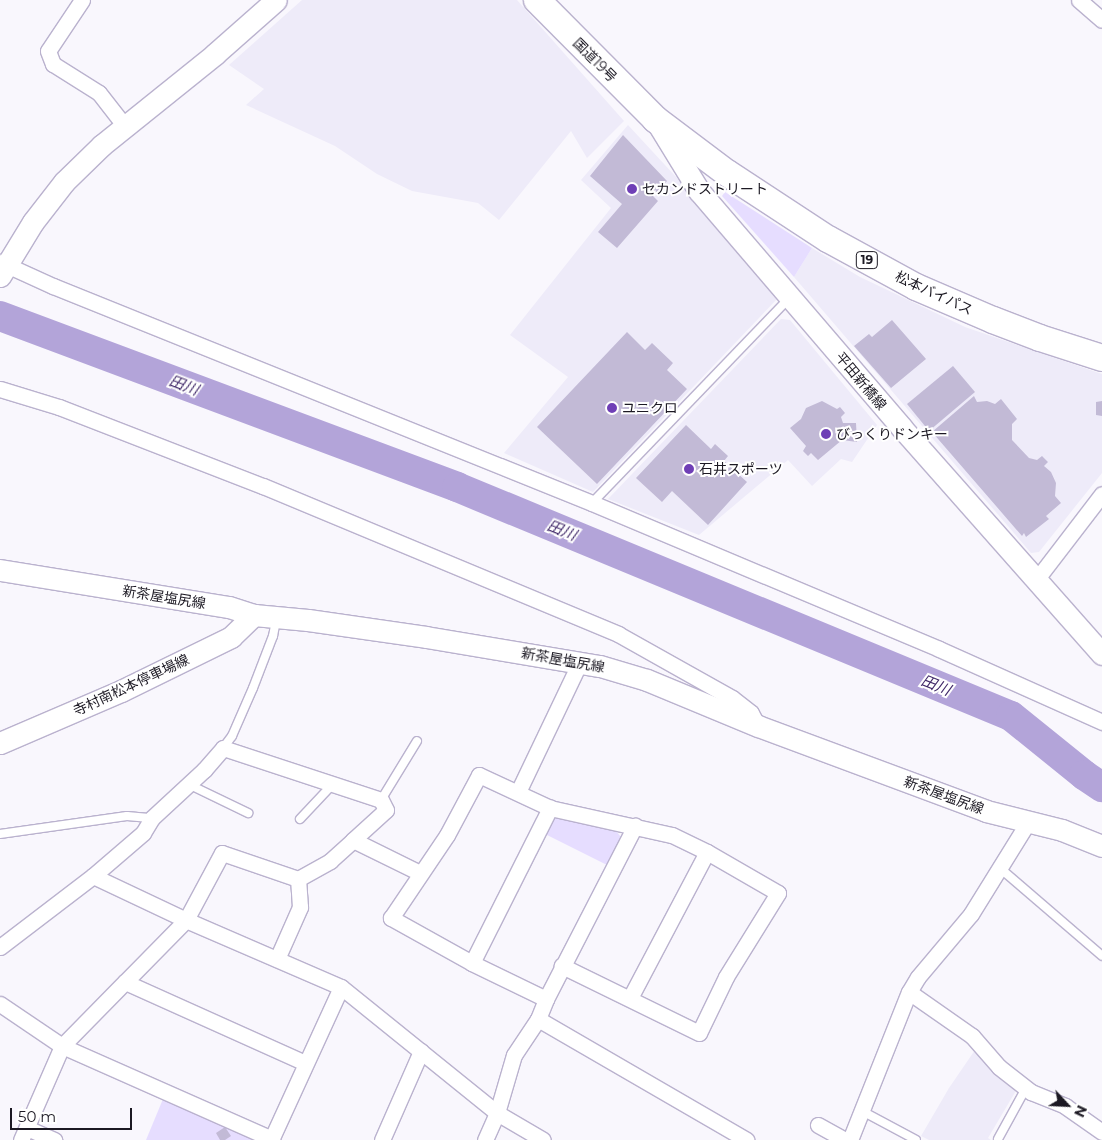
<!DOCTYPE html>
<html>
<head>
<meta charset="utf-8">
<style>
	body { margin:0 }
	#map { position:relative; width:1102px; height:1140px; overflow:hidden; background:#f9f7fd; font-family:Montserrat,"Noto Sans JP",sans-serif }
	div>[style] { position:absolute }
	.built>* { inset:0; background:#eeebf9 }
	.green>* { inset:0; background:#e6ddff }
	.river>* { height:30px; margin:-15px; padding:0 15px; transform-origin:15px; border-radius:15px; background:#b3a4d9 }
	.building>* { inset:0; background:#c2bad6 }
	.roads { filter:drop-shadow(1px 0 #bab2ce) drop-shadow(-1px 0 #bab2ce) drop-shadow(0 1px #bab2ce) drop-shadow(0 -1px #bab2ce) }
	.lane>* { height:8px; margin:-4px; padding:0 4px; transform-origin:4px; border-radius:4px; background:#fff }
	.street>* { height:15px; margin:-7.5px; padding:0 7.5px; transform-origin:7.5px; border-radius:7.5px; background:#fff }
	.secondary>* { height:21px; margin:-10.5px; padding:0 10.5px; transform-origin:10.5px; border-radius:10.5px; background:#fff }
	.highway>* { height:26px; margin:-13px; padding:0 13px; transform-origin:13px; border-radius:13px; background:#fff }
	.dots>* { width:14px; height:14px; translate:-50% -50%; box-sizing:border-box; border:2px solid #fff; border-radius:50% }
	span { translate:-50% -50%; white-space:nowrap; text-align:center; line-height:1.15; -webkit-text-stroke:4px #fff; paint-order:stroke }
	.shield-label span { padding:1px 4px; background:#fff; border:1px solid; border-radius:4px; -webkit-text-stroke-width:0 }
	.shield-label { font-size:12px; color:#1c1923; font-weight:700 }
	.street-label { font-size:14px; color:#1c1923 }
	.poi-label { font-size:14px; color:#1c1923 }
	.left { translate:0 -50%; text-align:left }
	.water-label { font-size:15px; color:#412969; font-style:italic }
	.north { position:absolute; left:1042px; top:1080px; width:50px; height:50px; -webkit-text-stroke:4px #fff; paint-order:stroke; rotate:115deg; font-size:14px; font-weight:700; line-height:20px; text-align:center; color:#1c1923 }
	.north::after { content:''; display:block; margin:auto; width:18px; height:22px; background:#1c1923; clip-path:polygon(50% 0,100% 100%,50% 72%,0 100%) }
	.scale { position:absolute; left:10px; top:1108px; width:122px; height:22px; box-sizing:border-box; border:2px solid #1c1923; border-top:0; padding-left:6px; font-size:15px; line-height:18px; white-space:nowrap; color:#1c1923; -webkit-text-stroke:4px #fff; paint-order:stroke }
</style>
</head>
<body>
<div id="map">
	<div class="built">
		<div style="clip-path:polygon(302px 0,517px 0,624px 121px,587px 158px,571px 131px,499px 220px,478px 203px,412px 191px,377px 174px,335px 146px,246px 105px,264px 89px,229px 65px)"></div>
		<div style="clip-path:polygon(628px 125px,677px 178px,777px 299px,593px 492px,504px 453px,568px 377px,510px 335px,611px 208px,581px 180px)"></div>
		<div style="clip-path:polygon(812px 248px,860px 277px,965px 327px,1102px 374px,1102px 473px,1039px 552px,1031px 553px,794px 277px)"></div>
		<div style="clip-path:polygon(781px 319px,790px 320px,877px 425px,852px 462px,841px 459px,812px 486px,788px 460px,699px 535px,608px 499px)"></div>
		<div style="clip-path:polygon(975px 1050px,1017px 1089px,988px 1138px,991px 1140px,929px 1140px,921px 1136px,949px 1088px)"></div>
	</div>
	<div class="green">
		<div style="clip-path:polygon(725px 192px,812px 248px,794px 277px,722px 196px)"></div>
		<div style="clip-path:polygon(559px 817px,616px 831px,621px 837px,607px 865px,545px 834px,550px 822px)"></div>
		<div style="clip-path:polygon(163px 1099px,255px 1140px,146px 1140px)"></div>
	</div>
	<div class="river">
		<div style="left:0;top:316px;width:488px;rotate:20.5deg"></div>
		<div style="left:457px;top:487px;width:599px;rotate:22.46deg"></div>
		<div style="left:1011px;top:716px;width:94px;rotate:38.9deg"></div>
		<div style="left:1084px;top:775px;width:22px;rotate:34deg"></div>
	</div>
	<div class="building">
		<div style="clip-path:polygon(623px 135px,667px 181px,653px 196px,658px 201px,617px 248px,598px 232px,622px 204px,590px 176px)"></div>
		<div style="clip-path:polygon(892px 320px,926px 359px,891px 388px,854px 346px,869px 334px,872px 337px)"></div>
		<div style="clip-path:polygon(627px 332px,645px 350px,652px 343px,673px 363px,667px 370px,687px 389px,597px 484px,537px 427px)"></div>
		<div style="clip-path:polygon(953px 366px,975px 392px,929px 431px,907px 404px)"></div>
		<div style="clip-path:polygon(974px 396px,977px 402px,987px 401px,995px 404px,1001px 399px,1017px 419px,1012px 424px,1012px 440px,1029px 458px,1037px 460px,1042px 456px,1048px 462px,1044px 466px,1051px 472px,1056px 483px,1055px 496px,1061px 503px,1046px 516px,1049px 519px,1026px 537px,1024px 533px,1022px 536px,932px 432px)"></div>
		<div style="clip-path:polygon(822px 401px,837px 409px,840px 407px,845px 413px,841px 417px,843px 423px,856px 423px,857px 442px,842px 440px,818px 460px,811px 453px,808px 456px,803px 451px,806px 446px,790px 428px,801px 419px,806px 408px)"></div>
		<div style="clip-path:polygon(1102px 401px,1102px 416px,1096px 415px,1096px 402px)"></div>
		<div style="clip-path:polygon(686px 425px,711px 449px,715px 444px,728px 456px,724px 461px,747px 482px,708px 525px,672px 491px,662px 502px,636px 478px)"></div>
		<div style="clip-path:polygon(225px 1127px,231px 1136px,225px 1140px,220px 1140px,216px 1133px)"></div>
	</div>
	<div class="roads">
		<div class="lane">
			<div style="left:592px;top:503px;width:284px;rotate:-46.1deg"></div>
			<div style="left:223px;top:748px;width:15px;rotate:-53deg"></div>
			<div style="left:232px;top:736px;width:52px;rotate:-66.4deg"></div>
			<div style="left:253px;top:688px;width:56px;rotate:-69deg"></div>
			<div style="left:273px;top:636px;width:16px;rotate:-79deg"></div>
			<div style="left:188px;top:784px;width:67px;rotate:25.8deg"></div>
			<div style="left:381px;top:800px;width:69px;rotate:-58.6deg"></div>
			<div style="left:300px;top:819px;width:48px;rotate:-46.7deg"></div>
			<div style="left:0;top:834px;width:128px;rotate:-8.1deg"></div>
			<div style="left:127px;top:816px;width:25px;rotate:5deg"></div>
			<div style="left:1001px;top:869px;width:133px;rotate:40.7deg"></div>
			<div style="left:862px;top:1111px;width:61px;rotate:28.2deg"></div>
			<div style="left:998px;top:1139px;width:58px;rotate:-61.2deg"></div>
		</div>
		<div class="street">
			<div style="left:82px;top:0;width:61px;rotate:123.7deg"></div>
			<div style="left:48px;top:51px;width:14px;rotate:69deg"></div>
			<div style="left:53px;top:64px;width:54px;rotate:32.2deg"></div>
			<div style="left:99px;top:93px;width:41px;rotate:52deg"></div>
			<div style="left:1079px;top:0;width:30px;rotate:41deg"></div>
			<div style="left:0;top:262px;width:58px;rotate:24.4deg"></div>
			<div style="left:53px;top:286px;width:581px;rotate:21.93deg"></div>
			<div style="left:592px;top:503px;width:376px;rotate:22.8deg"></div>
			<div style="left:939px;top:649px;width:179px;rotate:24.1deg"></div>
			<div style="left:0;top:389px;width:62px;rotate:17deg"></div>
			<div style="left:59px;top:407px;width:219px;rotate:21.2deg"></div>
			<div style="left:263px;top:486px;width:385px;rotate:22.6deg"></div>
			<div style="left:618px;top:634px;width:131px;rotate:29.3deg"></div>
			<div style="left:732px;top:698px;width:24px;rotate:38deg"></div>
			<div style="left:751px;top:713px;width:15px;rotate:62deg"></div>
			<div style="left:1036px;top:580px;width:108px;rotate:-52.5deg"></div>
			<div style="left:518px;top:792px;width:144px;rotate:-64.5deg"></div>
			<div style="left:93px;top:876px;width:103px;rotate:25.3deg"></div>
			<div style="left:186px;top:920px;width:169px;rotate:23.4deg"></div>
			<div style="left:341px;top:987px;width:201px;rotate:38.9deg"></div>
			<div style="left:497px;top:1113px;width:53px;rotate:30.4deg"></div>
			<div style="left:0;top:947px;width:117px;rotate:-37.4deg"></div>
			<div style="left:93px;top:876px;width:66px;rotate:-40.7deg"></div>
			<div style="left:143px;top:833px;width:17px;rotate:-59deg"></div>
			<div style="left:152px;top:818px;width:71px;rotate:-42.7deg"></div>
			<div style="left:204px;top:770px;width:29px;rotate:-49deg"></div>
			<div style="left:223px;top:748px;width:166px;rotate:18.2deg"></div>
			<div style="left:381px;top:800px;width:11px;rotate:63deg"></div>
			<div style="left:386px;top:810px;width:45px;rotate:137.7deg"></div>
			<div style="left:277px;top:959px;width:57px;rotate:-66.1deg"></div>
			<div style="left:300px;top:907px;width:28px;rotate:-94deg"></div>
			<div style="left:472px;top:963px;width:174px;rotate:-63.3deg"></div>
			<div style="left:125px;top:982px;width:87px;rotate:-45.5deg"></div>
			<div style="left:186px;top:920px;width:76px;rotate:-61.8deg"></div>
			<div style="left:222px;top:853px;width:80px;rotate:18.9deg"></div>
			<div style="left:298px;top:879px;width:37px;rotate:-29deg"></div>
			<div style="left:330px;top:861px;width:31px;rotate:-42deg"></div>
			<div style="left:353px;top:840px;width:75px;rotate:26.2deg"></div>
			<div style="left:909px;top:992px;width:77px;rotate:34.9deg"></div>
			<div style="left:972px;top:1036px;width:41px;rotate:48.9deg"></div>
			<div style="left:999px;top:1067px;width:41px;rotate:38deg"></div>
			<div style="left:1031px;top:1092px;width:37px;rotate:22deg"></div>
			<div style="left:1065px;top:1106px;width:45px;rotate:35.1deg"></div>
			<div style="left:630px;top:998px;width:165px;rotate:-62.2deg"></div>
			<div style="left:546px;top:999px;width:195px;rotate:-62.8deg"></div>
			<div style="left:0;top:1004px;width:75px;rotate:34.1deg"></div>
			<div style="left:62px;top:1046px;width:230px;rotate:23.9deg"></div>
			<div style="left:538px;top:1019px;width:241px;rotate:30.1deg"></div>
			<div style="left:818px;top:1125px;width:31px;rotate:29deg"></div>
			<div style="left:27px;top:1128px;width:30px;rotate:24deg"></div>
			<div style="left:21px;top:1140px;width:103px;rotate:-66.4deg"></div>
			<div style="left:62px;top:1046px;width:90px;rotate:-45.5deg"></div>
			<div style="left:125px;top:982px;width:197px;rotate:24.2deg"></div>
			<div style="left:271px;top:1140px;width:168px;rotate:-65.4deg"></div>
			<div style="left:382px;top:1140px;width:97px;rotate:-66.3deg"></div>
			<div style="left:485px;top:1140px;width:30px;rotate:-66deg"></div>
			<div style="left:497px;top:1113px;width:60px;rotate:-73.7deg"></div>
			<div style="left:514px;top:1055px;width:43px;rotate:-56.3deg"></div>
			<div style="left:538px;top:1019px;width:22px;rotate:-68deg"></div>
			<div style="left:546px;top:999px;width:82px;rotate:-154.1deg"></div>
			<div style="left:472px;top:963px;width:93px;rotate:-150.9deg"></div>
			<div style="left:391px;top:918px;width:100px;rotate:-56deg"></div>
			<div style="left:447px;top:835px;width:68px;rotate:-61.9deg"></div>
			<div style="left:479px;top:775px;width:78px;rotate:24.9deg"></div>
			<div style="left:550px;top:808px;width:125px;rotate:12.5deg"></div>
			<div style="left:672px;top:835px;width:39px;rotate:26deg"></div>
			<div style="left:707px;top:852px;width:82px;rotate:30deg"></div>
			<div style="left:778px;top:893px;width:99px;rotate:121.8deg"></div>
			<div style="left:726px;top:977px;width:62px;rotate:115.7deg"></div>
			<div style="left:699px;top:1033px;width:153px;rotate:-153.9deg"></div>
			<div style="left:850px;top:1140px;width:159px;rotate:-68.3deg"></div>
			<div style="left:909px;top:992px;width:17px;rotate:-59deg"></div>
			<div style="left:918px;top:977px;width:82px;rotate:-49.9deg"></div>
			<div style="left:971px;top:914px;width:108px;rotate:-58.2deg"></div>
		</div>
		<div class="secondary">
			<div style="left:658px;top:124px;width:79px;rotate:58.5deg"></div>
			<div style="left:699px;top:191px;width:311px;rotate:49.4deg"></div>
			<div style="left:901px;top:427px;width:303px;rotate:48.5deg"></div>
			<div style="left:0;top:276px;width:63px;rotate:-58.6deg"></div>
			<div style="left:33px;top:222px;width:51px;rotate:-52.2deg"></div>
			<div style="left:64px;top:182px;width:53px;rotate:-44.2deg"></div>
			<div style="left:102px;top:145px;width:145px;rotate:-38.8deg"></div>
			<div style="left:215px;top:54px;width:81px;rotate:-41.5deg"></div>
			<div style="left:0;top:570px;width:232px;rotate:9.2deg"></div>
			<div style="left:229px;top:607px;width:26px;rotate:18deg"></div>
			<div style="left:254px;top:615px;width:54px;rotate:5.3deg"></div>
			<div style="left:308px;top:620px;width:119px;rotate:8.2deg"></div>
			<div style="left:426px;top:637px;width:176px;rotate:9.5deg"></div>
			<div style="left:600px;top:666px;width:49px;rotate:16.6deg"></div>
			<div style="left:647px;top:680px;width:120px;rotate:22.5deg"></div>
			<div style="left:758px;top:726px;width:243px;rotate:20.4deg"></div>
			<div style="left:986px;top:811px;width:78px;rotate:14deg"></div>
			<div style="left:1062px;top:830px;width:43px;rotate:21.8deg"></div>
			<div style="left:0;top:743px;width:132px;rotate:-23.3deg"></div>
			<div style="left:121px;top:691px;width:123px;rotate:-26.1deg"></div>
			<div style="left:231px;top:637px;width:32px;rotate:-44deg"></div>
		</div>
		<div class="highway">
			<div style="left:537px;top:0;width:168px;rotate:45.2deg"></div>
			<div style="left:655px;top:119px;width:90px;rotate:36.9deg"></div>
			<div style="left:727px;top:173px;width:121px;rotate:33.2deg"></div>
			<div style="left:828px;top:239px;width:100px;rotate:28.6deg"></div>
			<div style="left:916px;top:287px;width:84px;rotate:23.2deg"></div>
			<div style="left:993px;top:320px;width:50px;rotate:21deg"></div>
			<div style="left:1040px;top:338px;width:65px;rotate:17.9deg"></div>
		</div>
	</div>
	<div class="dots">
		<div style="left:632px;top:189px;background:#6f3fb6"></div>
		<div style="left:612px;top:408px;background:#6f3fb6"></div>
		<div style="left:826px;top:434px;background:#6f3fb6"></div>
		<div style="left:689px;top:469px;background:#6f3fb6"></div>
	</div>
	<div class="shield-label">
		<span style="left:867px;top:260px">19</span>
	</div>
	<div class="street-label">
		<span style="left:595px;top:60px;rotate:45deg">国道19号</span>
		<span style="left:934px;top:293px;rotate:25deg">松本バイパス</span>
		<span style="left:861px;top:381px;rotate:50deg">平田新橋線</span>
		<span style="left:164px;top:597px;rotate:9deg">新茶屋塩尻線</span>
		<span style="left:563px;top:660px;rotate:10deg">新茶屋塩尻線</span>
		<span style="left:131px;top:685px;rotate:-25deg">寺村南松本停車場線</span>
		<span style="left:944px;top:795px;rotate:20deg">新茶屋塩尻線</span>
	</div>
	<div class="poi-label">
		<span class="left" style="left:642px;top:189px">セカンドストリート</span>
		<span class="left" style="left:622px;top:408px">ユニクロ</span>
		<span class="left" style="left:836px;top:434px">びっくりドンキー</span>
		<span class="left" style="left:699px;top:469px">石井スポーツ</span>
	</div>
	<div class="water-label">
		<span style="left:184px;top:385px;rotate:21deg">田川</span>
		<span style="left:562px;top:530px;rotate:22deg">田川</span>
		<span style="left:936px;top:685px;rotate:22deg">田川</span>
	</div>
	<div class="north">N</div>
	<div class="scale">50 m</div>
</div>
</body>
</html>
